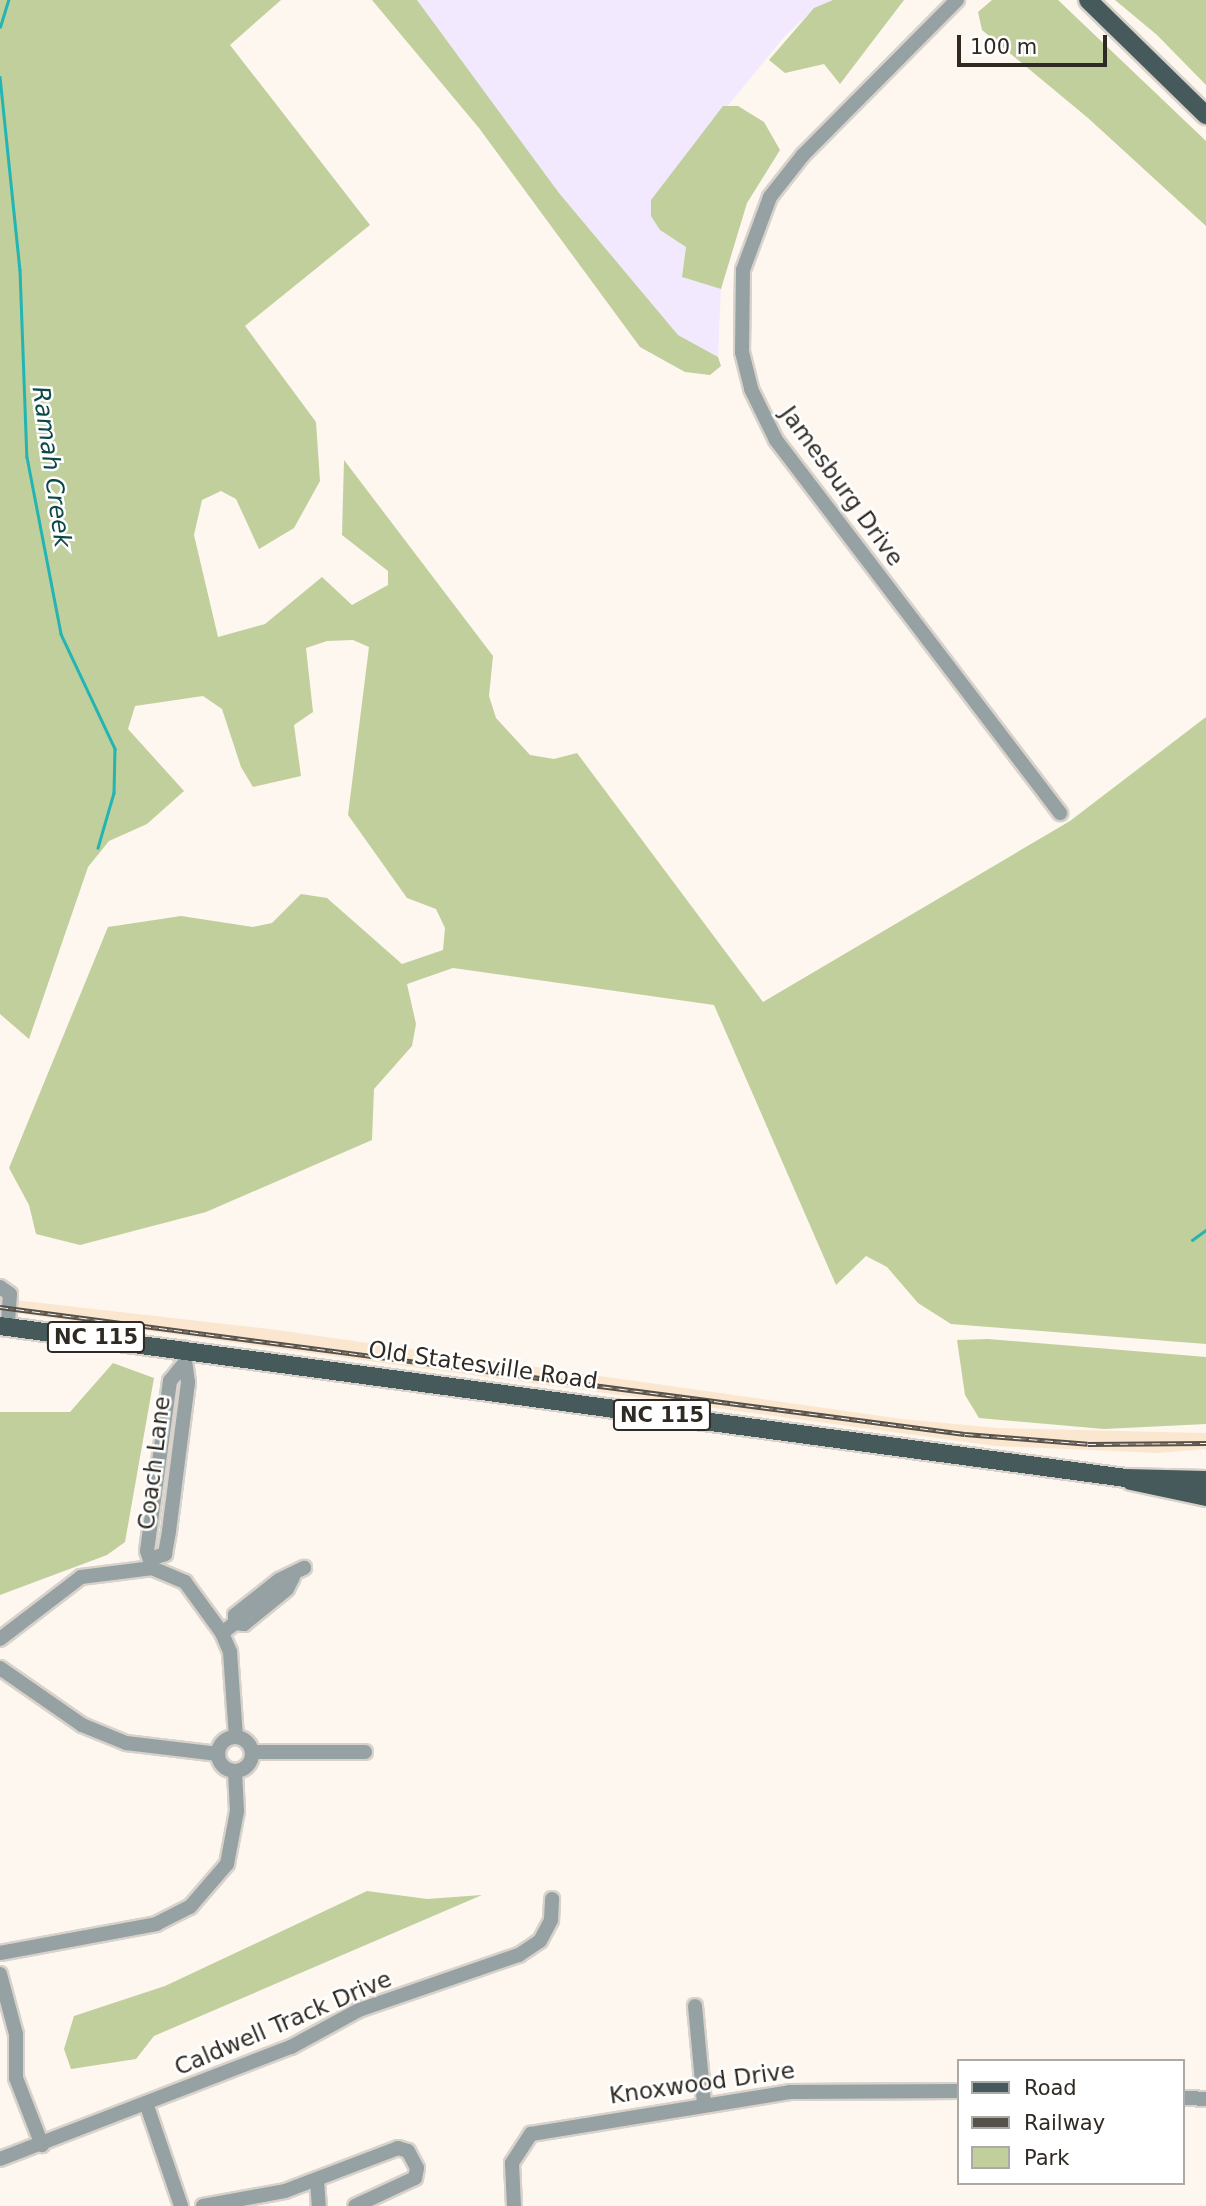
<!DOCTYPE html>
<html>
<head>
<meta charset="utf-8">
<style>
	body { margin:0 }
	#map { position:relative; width:1206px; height:2206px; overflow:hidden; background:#fdf7f0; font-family:"DejaVu Sans",sans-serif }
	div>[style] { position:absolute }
	.built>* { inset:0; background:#fbe7cf }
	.industrial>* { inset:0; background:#f2e9ff }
	.green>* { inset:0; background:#c0cf9b }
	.stream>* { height:2.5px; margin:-1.25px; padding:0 1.25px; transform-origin:1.25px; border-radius:1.25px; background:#23b4b4 }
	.roads { filter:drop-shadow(2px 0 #d8d2cb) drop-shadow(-2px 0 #d8d2cb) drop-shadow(0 2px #d8d2cb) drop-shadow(0 -2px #d8d2cb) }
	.minor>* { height:14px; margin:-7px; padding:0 7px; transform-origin:7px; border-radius:7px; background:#95a1a2 }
	.minor>.ring { margin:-7px; padding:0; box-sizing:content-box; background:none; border:14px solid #95a1a2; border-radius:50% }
	.major>* { height:18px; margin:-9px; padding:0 9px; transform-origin:9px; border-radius:9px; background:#465a5c }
	.rail>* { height:5px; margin-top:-2.5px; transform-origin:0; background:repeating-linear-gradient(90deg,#fff 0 8px,#56514a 0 16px); box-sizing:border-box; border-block:2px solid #56514a }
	span { translate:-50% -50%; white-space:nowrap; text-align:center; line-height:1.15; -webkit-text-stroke:5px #fff; paint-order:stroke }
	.shield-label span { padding:2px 5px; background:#fff; border:2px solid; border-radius:5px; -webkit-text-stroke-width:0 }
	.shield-label { font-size:21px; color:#2f2a23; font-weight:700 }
	.street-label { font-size:23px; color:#2f2a23 }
	.water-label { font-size:24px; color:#0c4848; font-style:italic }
	.legend { position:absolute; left:957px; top:2059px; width:228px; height:126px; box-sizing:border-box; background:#fff; border:2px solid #acaaa7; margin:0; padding:9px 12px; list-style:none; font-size:21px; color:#2f2a23 }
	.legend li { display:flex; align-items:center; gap:14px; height:35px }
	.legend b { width:35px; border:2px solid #acaaa7 }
	.scale { position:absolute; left:957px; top:35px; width:150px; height:32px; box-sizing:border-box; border:4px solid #2f2a23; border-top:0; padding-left:9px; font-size:21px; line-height:24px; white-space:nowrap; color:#2f2a23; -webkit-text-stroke:5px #fff; paint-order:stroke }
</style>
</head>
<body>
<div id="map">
	<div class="built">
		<div style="clip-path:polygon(15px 1300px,270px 1329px,902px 1419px,998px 1428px,1206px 1433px,1206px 1449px,1158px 1453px,996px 1446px,14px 1313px)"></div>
	</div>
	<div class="industrial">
		<div style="clip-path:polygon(417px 0,833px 0,814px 9px,784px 37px,651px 200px,660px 230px,686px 247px,682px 277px,721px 289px,718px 357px,678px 335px,559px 193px)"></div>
	</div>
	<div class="green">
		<div style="clip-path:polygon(0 0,281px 0,230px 45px,370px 225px,245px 326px,316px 422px,320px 481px,294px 528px,259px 549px,236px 499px,221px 491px,202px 500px,194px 535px,218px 637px,265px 624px,322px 577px,352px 605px,388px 585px,388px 571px,342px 535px,344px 460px,493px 656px,489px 696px,496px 718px,530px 755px,554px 759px,577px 753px,763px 1002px,1070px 821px,1206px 717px,1206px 1344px,951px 1324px,918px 1303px,887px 1267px,866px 1256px,836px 1285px,714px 1005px,453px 968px,407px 984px,416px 1024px,412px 1046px,374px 1089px,372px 1140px,206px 1212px,80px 1245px,36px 1234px,29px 1205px,9px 1168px,108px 927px,181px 916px,253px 927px,272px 923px,301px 894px,327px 898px,402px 964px,443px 950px,445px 928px,436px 909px,407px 898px,348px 815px,369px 647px,353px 640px,327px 641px,306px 648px,313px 712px,294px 725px,301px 776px,253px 787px,241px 767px,222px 709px,203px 696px,135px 706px,128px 729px,184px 791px,147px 824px,109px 841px,88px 867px,29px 1039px,0 1014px)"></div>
		<div style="clip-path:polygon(372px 0,417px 0,559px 193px,678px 335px,718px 357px,721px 366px,710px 375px,685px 372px,640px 347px,479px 128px)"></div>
		<div style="clip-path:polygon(833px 0,904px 0,840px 84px,824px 64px,785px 73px,769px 60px,814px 8px)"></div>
		<div style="clip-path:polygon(992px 0,1058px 0,1206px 141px,1206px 226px,1088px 118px,982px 30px,978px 12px)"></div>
		<div style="clip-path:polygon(1115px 0,1206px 0,1206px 85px,1157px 35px)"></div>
		<div style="clip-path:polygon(723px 106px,738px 106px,764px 122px,780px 150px,747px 203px,721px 289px,682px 277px,686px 247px,660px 230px,651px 216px,651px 200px)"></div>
		<div style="clip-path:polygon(988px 1339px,1206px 1357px,1206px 1424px,1104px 1429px,979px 1418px,965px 1395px,957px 1340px)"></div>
		<div style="clip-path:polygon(113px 1363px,154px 1378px,125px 1542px,107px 1555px,0 1595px,0 1412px,70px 1412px)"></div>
		<div style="clip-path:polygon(367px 1891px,427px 1899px,482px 1895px,154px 2036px,136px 2059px,71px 2069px,64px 2049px,74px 2016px,165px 1986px)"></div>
	</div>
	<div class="stream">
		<div style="left:0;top:27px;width:28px;rotate:-73deg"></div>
		<div style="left:0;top:77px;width:194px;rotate:84.1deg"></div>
		<div style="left:20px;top:270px;width:187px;rotate:87.9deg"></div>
		<div style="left:27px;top:457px;width:180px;rotate:79.1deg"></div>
		<div style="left:61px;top:634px;width:127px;rotate:64.8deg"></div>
		<div style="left:115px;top:749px;width:44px;rotate:91.3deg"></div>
		<div style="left:114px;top:793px;width:57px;rotate:106.2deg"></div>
		<div style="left:1192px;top:1240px;width:17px;rotate:-36deg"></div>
	</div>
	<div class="roads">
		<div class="minor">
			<div style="left:957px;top:0;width:218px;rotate:134.8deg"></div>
			<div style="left:803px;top:155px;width:53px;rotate:128.2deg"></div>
			<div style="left:770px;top:197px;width:78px;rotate:110.3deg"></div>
			<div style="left:743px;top:270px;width:82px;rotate:90.7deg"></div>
			<div style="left:742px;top:352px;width:38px;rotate:76deg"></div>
			<div style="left:751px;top:389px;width:57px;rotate:63.9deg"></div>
			<div style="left:776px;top:440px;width:469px;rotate:52.7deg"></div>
			<div style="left:0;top:1287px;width:12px;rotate:35deg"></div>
			<div style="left:10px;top:1294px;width:32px;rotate:94deg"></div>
			<div style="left:153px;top:1558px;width:13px;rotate:-18deg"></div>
			<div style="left:165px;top:1554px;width:23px;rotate:-80deg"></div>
			<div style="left:169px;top:1531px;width:150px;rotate:-82.7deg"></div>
			<div style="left:188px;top:1382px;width:34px;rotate:-98deg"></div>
			<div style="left:152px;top:1567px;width:17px;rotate:-107deg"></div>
			<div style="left:147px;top:1551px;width:172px;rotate:-82.3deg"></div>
			<div style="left:170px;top:1381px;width:19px;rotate:-51deg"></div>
			<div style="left:235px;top:1623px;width:8px;rotate:-90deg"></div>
			<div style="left:235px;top:1615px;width:56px;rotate:-38.5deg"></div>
			<div style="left:279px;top:1580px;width:28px;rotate:-26deg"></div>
			<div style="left:222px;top:1633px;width:16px;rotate:-38deg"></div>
			<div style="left:235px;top:1623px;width:9px;rotate:6deg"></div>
			<div style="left:244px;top:1624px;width:55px;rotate:-39.1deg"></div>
			<div style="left:287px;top:1589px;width:13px;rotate:-63deg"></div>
			<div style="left:0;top:1639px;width:102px;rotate:-37.4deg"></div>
			<div style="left:81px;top:1577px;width:72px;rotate:-7.2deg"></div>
			<div style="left:152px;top:1568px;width:36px;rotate:23deg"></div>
			<div style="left:185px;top:1582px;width:63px;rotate:54deg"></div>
			<div style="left:222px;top:1633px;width:21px;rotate:67deg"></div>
			<div style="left:230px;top:1652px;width:85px;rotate:86deg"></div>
			<div style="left:0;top:1668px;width:100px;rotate:34.8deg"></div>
			<div style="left:82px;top:1725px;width:48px;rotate:22.2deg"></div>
			<div style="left:126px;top:1743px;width:93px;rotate:6.8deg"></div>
			<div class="ring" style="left:218px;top:1737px;width:20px;height:20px"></div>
			<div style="left:252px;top:1752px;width:113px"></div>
			<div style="left:0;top:1953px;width:159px;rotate:-10.5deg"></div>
			<div style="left:156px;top:1924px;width:38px;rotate:-27deg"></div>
			<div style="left:190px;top:1907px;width:57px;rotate:-49.3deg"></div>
			<div style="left:227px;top:1864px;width:54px;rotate:-79.3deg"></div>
			<div style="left:237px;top:1811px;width:40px;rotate:-92.9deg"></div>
			<div style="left:0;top:1974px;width:62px;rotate:75.1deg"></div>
			<div style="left:16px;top:2034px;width:44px;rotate:90deg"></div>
			<div style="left:16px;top:2078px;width:72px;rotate:68.8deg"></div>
			<div style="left:695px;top:2006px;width:97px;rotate:84.7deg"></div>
			<div style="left:1183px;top:2098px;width:23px;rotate:2deg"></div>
			<div style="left:147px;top:2106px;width:106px;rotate:71.2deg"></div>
			<div style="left:0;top:2159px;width:312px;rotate:-21.1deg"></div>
			<div style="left:291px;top:2047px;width:77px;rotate:-28.6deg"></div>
			<div style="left:359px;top:2010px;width:169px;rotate:-19deg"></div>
			<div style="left:519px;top:1955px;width:25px;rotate:-34deg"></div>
			<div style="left:540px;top:1941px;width:24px;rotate:-62deg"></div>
			<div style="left:551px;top:1920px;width:21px;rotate:-87deg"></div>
			<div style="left:317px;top:2180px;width:26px;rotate:86deg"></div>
			<div style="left:203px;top:2206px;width:83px;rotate:-10.4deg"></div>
			<div style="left:285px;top:2191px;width:121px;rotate:-20.8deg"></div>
			<div style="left:398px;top:2148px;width:10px;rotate:17deg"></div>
			<div style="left:408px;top:2151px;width:19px;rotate:62deg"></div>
			<div style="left:417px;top:2168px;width:10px;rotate:101deg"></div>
			<div style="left:415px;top:2178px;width:66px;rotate:155deg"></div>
			<div style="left:514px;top:2206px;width:43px;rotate:-92.7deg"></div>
			<div style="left:512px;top:2163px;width:35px;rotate:-57deg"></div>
			<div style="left:531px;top:2134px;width:262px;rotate:-9.2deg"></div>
			<div style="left:790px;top:2092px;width:169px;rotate:-0.3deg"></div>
		</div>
		<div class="major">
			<div style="left:1088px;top:0;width:165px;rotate:44.3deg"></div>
			<div style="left:0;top:1326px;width:1135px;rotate:7.69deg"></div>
			<div style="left:1125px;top:1478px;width:81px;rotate:1.4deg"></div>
			<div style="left:1131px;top:1481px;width:77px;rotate:12deg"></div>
		</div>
	</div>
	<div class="rail">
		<div style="left:0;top:1307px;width:973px;rotate:7.5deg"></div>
		<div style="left:965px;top:1434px;width:123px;rotate:4.6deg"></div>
		<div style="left:1088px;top:1444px;width:118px;rotate:-0.5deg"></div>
	</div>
	<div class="shield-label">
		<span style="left:96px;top:1337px">NC 115</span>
		<span style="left:662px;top:1415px">NC 115</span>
	</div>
	<div class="street-label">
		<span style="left:842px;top:486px;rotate:54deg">Jamesburg Drive</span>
		<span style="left:483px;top:1365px;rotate:8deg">Old Statesville Road</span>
		<span style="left:154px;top:1463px;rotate:-83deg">Coach Lane</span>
		<span style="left:283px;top:2023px;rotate:-23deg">Caldwell Track Drive</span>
		<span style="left:702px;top:2083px;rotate:-8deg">Knoxwood Drive</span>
	</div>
	<div class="water-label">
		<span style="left:51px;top:467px;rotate:82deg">Ramah Creek</span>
	</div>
	<ul class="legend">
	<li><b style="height:9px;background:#465a5c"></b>Road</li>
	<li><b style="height:9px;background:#56514a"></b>Railway</li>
	<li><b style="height:19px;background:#c0cf9b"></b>Park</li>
	</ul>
	<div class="scale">100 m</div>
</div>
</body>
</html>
